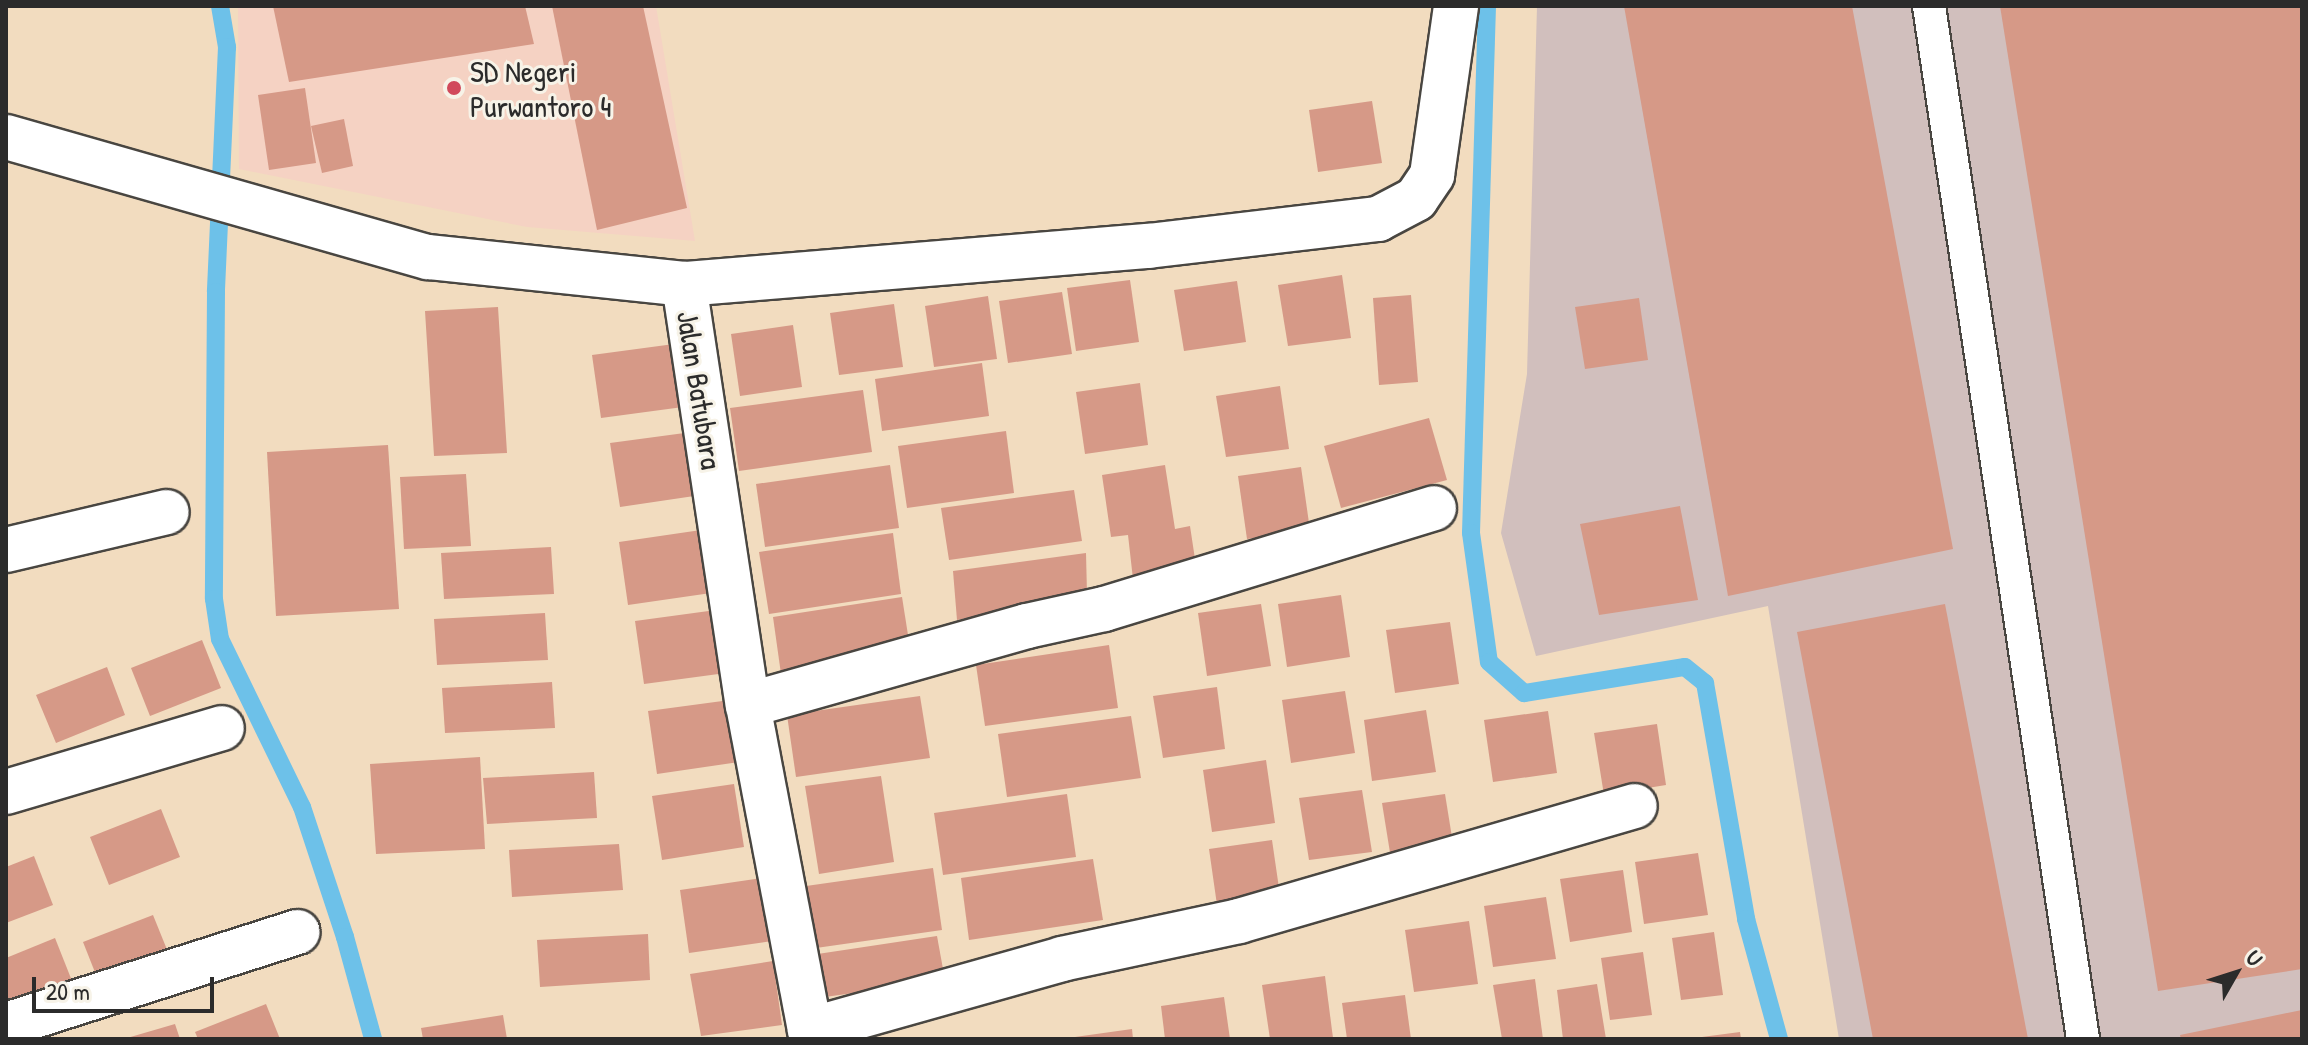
<!DOCTYPE html>
<html>
<head>
<meta charset="utf-8">
<style>
	body { margin:0 }
	#map { position:relative; width:2308px; height:1045px; overflow:hidden; background:#f2dcbf; font-family:"Patrick Hand",sans-serif }
	div>[style] { position:absolute }
	.built>* { inset:0; background:#f5d2c3 }
	.industrial>* { inset:0; background:#d1bfbd }
	.stream>* { height:18px; margin:-9px; padding:0 9px; transform-origin:9px; border-radius:9px; background:#6dc1e9 }
	.building>* { inset:0; background:#d69987 }
	.roads { filter:drop-shadow(2px 0 #494641) drop-shadow(-2px 0 #494641) drop-shadow(0 2px #494641) drop-shadow(0 -2px #494641) }
	.lane>* { height:32px; margin:-16px; padding:0 16px; transform-origin:16px; border-radius:16px; background:#fff }
	.street>* { height:44px; margin:-22px; padding:0 22px; transform-origin:22px; border-radius:22px; background:#fff }
	.dots>* { width:22px; height:22px; translate:-50% -50%; box-sizing:border-box; border:4px solid #f7f3e8; border-radius:50% }
	span { translate:-50% -50%; white-space:nowrap; text-align:center; line-height:1.15; -webkit-text-stroke:6px #f7f3e8; paint-order:stroke }
	.poi-label { font-size:30px; color:#2b2b2b }
	.left { translate:0 -50%; text-align:left }
	.street-label { font-size:30px; color:#2b2b2b }
	.frame { position:absolute; inset:0; border:8px solid #2b2b2b; pointer-events:none }
	.north { position:absolute; left:2196px; top:933px; width:80px; height:80px; -webkit-text-stroke:6px #f7f3e8; paint-order:stroke; rotate:51deg; font-size:22px; font-weight:700; line-height:32px; text-align:center; color:#2b2b2b }
	.north::after { content:''; display:block; margin:auto; width:28px; height:36px; background:#2b2b2b; clip-path:polygon(50% 0,100% 100%,50% 72%,0 100%) }
	.scale { position:absolute; left:32px; top:977px; width:182px; height:36px; box-sizing:border-box; border:4px solid #2b2b2b; border-top:0; padding-left:10px; font-size:24px; line-height:28px; white-space:nowrap; color:#2b2b2b; -webkit-text-stroke:6px #f7f3e8; paint-order:stroke }
</style>
</head>
<body>
<div id="map">
	<div class="built">
		<div style="clip-path:polygon(238px 6px,656px 6px,695px 241px,527px 227px,239px 169px)"></div>
	</div>
	<div class="industrial">
		<div style="clip-path:polygon(1537px 6px,2302px 6px,2302px 1039px,1839px 1039px,1768px 606px,1536px 656px,1501px 533px,1527px 374px)"></div>
	</div>
	<div class="stream">
		<div style="left:220px;top:6px;width:42px;rotate:80.3deg"></div>
		<div style="left:227px;top:47px;width:245px;rotate:92.6deg"></div>
		<div style="left:216px;top:292px;width:307px;rotate:90.4deg"></div>
		<div style="left:214px;top:599px;width:40px;rotate:81.5deg"></div>
		<div style="left:220px;top:639px;width:187px;rotate:64deg"></div>
		<div style="left:302px;top:807px;width:137px;rotate:71.7deg"></div>
		<div style="left:345px;top:937px;width:106px;rotate:74.6deg"></div>
		<div style="left:1487px;top:6px;width:527px;rotate:91.74deg"></div>
		<div style="left:1471px;top:533px;width:130px;rotate:82.1deg"></div>
		<div style="left:1489px;top:662px;width:47px;rotate:41.5deg"></div>
		<div style="left:1524px;top:693px;width:163px;rotate:-9.2deg"></div>
		<div style="left:1685px;top:667px;width:26px;rotate:39deg"></div>
		<div style="left:1705px;top:683px;width:240px;rotate:80.1deg"></div>
		<div style="left:1746px;top:919px;width:124px;rotate:74.6deg"></div>
	</div>
	<div class="building">
		<div style="clip-path:polygon(273px 6px,525px 6px,534px 44px,289px 82px)"></div>
		<div style="clip-path:polygon(552px 6px,643px 6px,687px 208px,597px 230px)"></div>
		<div style="clip-path:polygon(1624px 6px,1852px 6px,1953px 549px,1728px 596px)"></div>
		<div style="clip-path:polygon(2000px 6px,2302px 6px,2302px 969px,2158px 991px)"></div>
		<div style="clip-path:polygon(305px 88px,316px 163px,269px 170px,258px 95px)"></div>
		<div style="clip-path:polygon(1372px 101px,1382px 163px,1318px 172px,1309px 110px)"></div>
		<div style="clip-path:polygon(344px 119px,353px 166px,322px 173px,311px 126px)"></div>
		<div style="clip-path:polygon(1342px 275px,1351px 338px,1288px 346px,1278px 285px)"></div>
		<div style="clip-path:polygon(1130px 280px,1139px 342px,1076px 351px,1067px 288px)"></div>
		<div style="clip-path:polygon(1237px 281px,1246px 342px,1184px 351px,1174px 290px)"></div>
		<div style="clip-path:polygon(1062px 292px,1072px 354px,1008px 363px,999px 301px)"></div>
		<div style="clip-path:polygon(1411px 295px,1418px 382px,1379px 385px,1373px 298px)"></div>
		<div style="clip-path:polygon(988px 296px,997px 359px,934px 367px,925px 306px)"></div>
		<div style="clip-path:polygon(1639px 298px,1648px 360px,1585px 369px,1575px 307px)"></div>
		<div style="clip-path:polygon(894px 304px,903px 367px,839px 375px,830px 313px)"></div>
		<div style="clip-path:polygon(498px 307px,507px 453px,434px 456px,425px 311px)"></div>
		<div style="clip-path:polygon(793px 325px,802px 387px,740px 396px,731px 334px)"></div>
		<div style="clip-path:polygon(674px 344px,683px 407px,601px 418px,592px 355px)"></div>
		<div style="clip-path:polygon(982px 363px,989px 416px,882px 431px,875px 379px)"></div>
		<div style="clip-path:polygon(1140px 383px,1148px 445px,1085px 454px,1076px 392px)"></div>
		<div style="clip-path:polygon(1280px 386px,1289px 449px,1226px 457px,1216px 396px)"></div>
		<div style="clip-path:polygon(863px 390px,872px 452px,739px 471px,730px 408px)"></div>
		<div style="clip-path:polygon(1429px 418px,1447px 480px,1341px 508px,1324px 446px)"></div>
		<div style="clip-path:polygon(1006px 431px,1014px 493px,907px 508px,898px 446px)"></div>
		<div style="clip-path:polygon(692px 432px,701px 495px,620px 507px,610px 443px)"></div>
		<div style="clip-path:polygon(388px 445px,399px 609px,276px 616px,267px 452px)"></div>
		<div style="clip-path:polygon(890px 465px,899px 528px,765px 547px,756px 484px)"></div>
		<div style="clip-path:polygon(1165px 465px,1175px 529px,1190px 526px,1198px 579px,1134px 588px,1128px 535px,1111px 537px,1102px 475px)"></div>
		<div style="clip-path:polygon(1301px 467px,1310px 530px,1247px 539px,1238px 476px)"></div>
		<div style="clip-path:polygon(466px 474px,471px 546px,404px 549px,400px 477px)"></div>
		<div style="clip-path:polygon(1074px 490px,1082px 541px,949px 560px,941px 508px)"></div>
		<div style="clip-path:polygon(1680px 506px,1698px 600px,1599px 615px,1580px 524px)"></div>
		<div style="clip-path:polygon(701px 530px,711px 593px,628px 605px,619px 542px)"></div>
		<div style="clip-path:polygon(893px 533px,901px 594px,769px 614px,759px 552px)"></div>
		<div style="clip-path:polygon(551px 547px,554px 594px,444px 599px,441px 553px)"></div>
		<div style="clip-path:polygon(1086px 553px,1087px 594px,957px 620px,953px 571px)"></div>
		<div style="clip-path:polygon(1341px 595px,1350px 657px,1287px 667px,1278px 604px)"></div>
		<div style="clip-path:polygon(902px 597px,911px 654px,781px 674px,773px 617px)"></div>
		<div style="clip-path:polygon(1261px 604px,1271px 666px,1207px 676px,1198px 613px)"></div>
		<div style="clip-path:polygon(1945px 604px,2028px 1039px,1873px 1039px,1797px 632px)"></div>
		<div style="clip-path:polygon(716px 610px,726px 673px,644px 684px,635px 621px)"></div>
		<div style="clip-path:polygon(545px 613px,548px 660px,437px 665px,434px 619px)"></div>
		<div style="clip-path:polygon(1450px 622px,1459px 684px,1395px 693px,1386px 630px)"></div>
		<div style="clip-path:polygon(202px 640px,221px 688px,150px 716px,131px 668px)"></div>
		<div style="clip-path:polygon(1109px 645px,1118px 708px,985px 726px,976px 665px)"></div>
		<div style="clip-path:polygon(107px 667px,125px 715px,56px 743px,36px 695px)"></div>
		<div style="clip-path:polygon(552px 682px,555px 728px,445px 733px,442px 688px)"></div>
		<div style="clip-path:polygon(1217px 687px,1225px 749px,1163px 758px,1153px 696px)"></div>
		<div style="clip-path:polygon(1345px 691px,1355px 753px,1291px 763px,1282px 700px)"></div>
		<div style="clip-path:polygon(920px 696px,930px 758px,796px 777px,787px 715px)"></div>
		<div style="clip-path:polygon(730px 700px,739px 762px,657px 774px,648px 711px)"></div>
		<div style="clip-path:polygon(1426px 710px,1436px 772px,1372px 781px,1364px 720px)"></div>
		<div style="clip-path:polygon(1548px 711px,1557px 773px,1493px 782px,1484px 720px)"></div>
		<div style="clip-path:polygon(1131px 716px,1141px 778px,1007px 797px,998px 734px)"></div>
		<div style="clip-path:polygon(1657px 724px,1666px 785px,1604px 795px,1594px 733px)"></div>
		<div style="clip-path:polygon(480px 757px,485px 849px,376px 854px,370px 764px)"></div>
		<div style="clip-path:polygon(1266px 760px,1275px 823px,1212px 832px,1203px 770px)"></div>
		<div style="clip-path:polygon(594px 772px,597px 818px,487px 824px,483px 778px)"></div>
		<div style="clip-path:polygon(881px 776px,894px 862px,819px 874px,805px 786px)"></div>
		<div style="clip-path:polygon(734px 784px,744px 847px,662px 860px,652px 796px)"></div>
		<div style="clip-path:polygon(1362px 790px,1372px 852px,1309px 860px,1299px 798px)"></div>
		<div style="clip-path:polygon(1067px 794px,1076px 857px,943px 875px,934px 813px)"></div>
		<div style="clip-path:polygon(1445px 794px,1455px 856px,1392px 865px,1382px 803px)"></div>
		<div style="clip-path:polygon(161px 809px,180px 857px,109px 885px,90px 837px)"></div>
		<div style="clip-path:polygon(1272px 840px,1281px 902px,1218px 912px,1209px 849px)"></div>
		<div style="clip-path:polygon(619px 844px,623px 890px,512px 897px,509px 850px)"></div>
		<div style="clip-path:polygon(1698px 853px,1708px 915px,1644px 924px,1635px 862px)"></div>
		<div style="clip-path:polygon(34px 856px,53px 905px,6px 923px,6px 867px)"></div>
		<div style="clip-path:polygon(1093px 859px,1103px 920px,969px 940px,961px 878px)"></div>
		<div style="clip-path:polygon(933px 868px,942px 930px,809px 949px,799px 887px)"></div>
		<div style="clip-path:polygon(1623px 870px,1632px 932px,1570px 942px,1560px 879px)"></div>
		<div style="clip-path:polygon(762px 878px,772px 941px,689px 953px,680px 890px)"></div>
		<div style="clip-path:polygon(1546px 897px,1556px 959px,1493px 967px,1484px 906px)"></div>
		<div style="clip-path:polygon(153px 915px,172px 962px,102px 990px,83px 942px)"></div>
		<div style="clip-path:polygon(1469px 921px,1478px 984px,1414px 992px,1405px 930px)"></div>
		<div style="clip-path:polygon(1714px 932px,1723px 995px,1681px 1000px,1672px 938px)"></div>
		<div style="clip-path:polygon(648px 934px,650px 980px,540px 987px,537px 940px)"></div>
		<div style="clip-path:polygon(937px 936px,945px 980px,818px 998px,811px 955px)"></div>
		<div style="clip-path:polygon(55px 938px,74px 986px,6px 1014px,6px 958px)"></div>
		<div style="clip-path:polygon(1643px 952px,1652px 1015px,1610px 1020px,1601px 958px)"></div>
		<div style="clip-path:polygon(773px 961px,782px 1025px,701px 1036px,690px 974px)"></div>
		<div style="clip-path:polygon(1325px 976px,1333px 1038px,1270px 1039px,1262px 985px)"></div>
		<div style="clip-path:polygon(1535px 979px,1543px 1039px,1502px 1039px,1493px 985px)"></div>
		<div style="clip-path:polygon(1597px 984px,1606px 1039px,1563px 1039px,1557px 990px)"></div>
		<div style="clip-path:polygon(1405px 995px,1411px 1039px,1347px 1039px,1342px 1003px)"></div>
		<div style="clip-path:polygon(1224px 997px,1230px 1039px,1165px 1039px,1161px 1006px)"></div>
		<div style="clip-path:polygon(266px 1004px,280px 1039px,198px 1039px,195px 1032px)"></div>
		<div style="clip-path:polygon(2302px 1010px,2302px 1039px,2181px 1039px,2180px 1035px)"></div>
		<div style="clip-path:polygon(503px 1015px,507px 1039px,423px 1039px,421px 1028px)"></div>
		<div style="clip-path:polygon(175px 1024px,180px 1039px,127px 1039px,127px 1038px)"></div>
		<div style="clip-path:polygon(1132px 1029px,1133px 1039px,1075px 1039px,1075px 1037px)"></div>
		<div style="clip-path:polygon(1740px 1032px,1741px 1039px,1702px 1039px,1702px 1037px)"></div>
	</div>
	<div class="roads">
		<div class="lane">
			<div style="left:1929px;top:6px;width:1044px;rotate:81.52deg"></div>
		</div>
		<div class="street">
			<div style="left:6px;top:137px;width:439px;rotate:15.9deg"></div>
			<div style="left:428px;top:257px;width:257px;rotate:6deg"></div>
			<div style="left:684px;top:284px;width:426px;rotate:81.4deg"></div>
			<div style="left:748px;top:705px;width:340px;rotate:79.2deg"></div>
			<div style="left:684px;top:284px;width:466px;rotate:-4.7deg"></div>
			<div style="left:1148px;top:246px;width:232px;rotate:-6.7deg"></div>
			<div style="left:1378px;top:219px;width:43px;rotate:-27.8deg"></div>
			<div style="left:1416px;top:199px;width:29px;rotate:-56deg"></div>
			<div style="left:1432px;top:175px;width:171px;rotate:-81.9deg"></div>
			<div style="left:6px;top:550px;width:165px;rotate:-13.3deg"></div>
			<div style="left:748px;top:705px;width:290px;rotate:-15.8deg"></div>
			<div style="left:1027px;top:626px;width:79px;rotate:-12.4deg"></div>
			<div style="left:1104px;top:609px;width:345px;rotate:-17deg"></div>
			<div style="left:6px;top:792px;width:225px;rotate:-16.5deg"></div>
			<div style="left:6px;top:1025px;width:306px;rotate:-17.7deg"></div>
			<div style="left:810px;top:1030px;width:262px;rotate:-15.7deg"></div>
			<div style="left:1062px;top:959px;width:181px;rotate:-12.1deg"></div>
			<div style="left:1239px;top:921px;width:412px;rotate:-16.2deg"></div>
		</div>
	</div>
	<div class="dots">
		<div style="left:454px;top:88px;background:#d1495b"></div>
	</div>
	<div class="poi-label">
		<span class="left" style="left:470px;top:88px">SD Negeri<br>Purwantoro 4</span>
	</div>
	<div class="street-label">
		<span style="left:700px;top:390px;rotate:81deg">Jalan Batubara</span>
	</div>
	<div class="frame"></div>
	<div class="north">U</div>
	<div class="scale">20 m</div>
</div>
</body>
</html>
